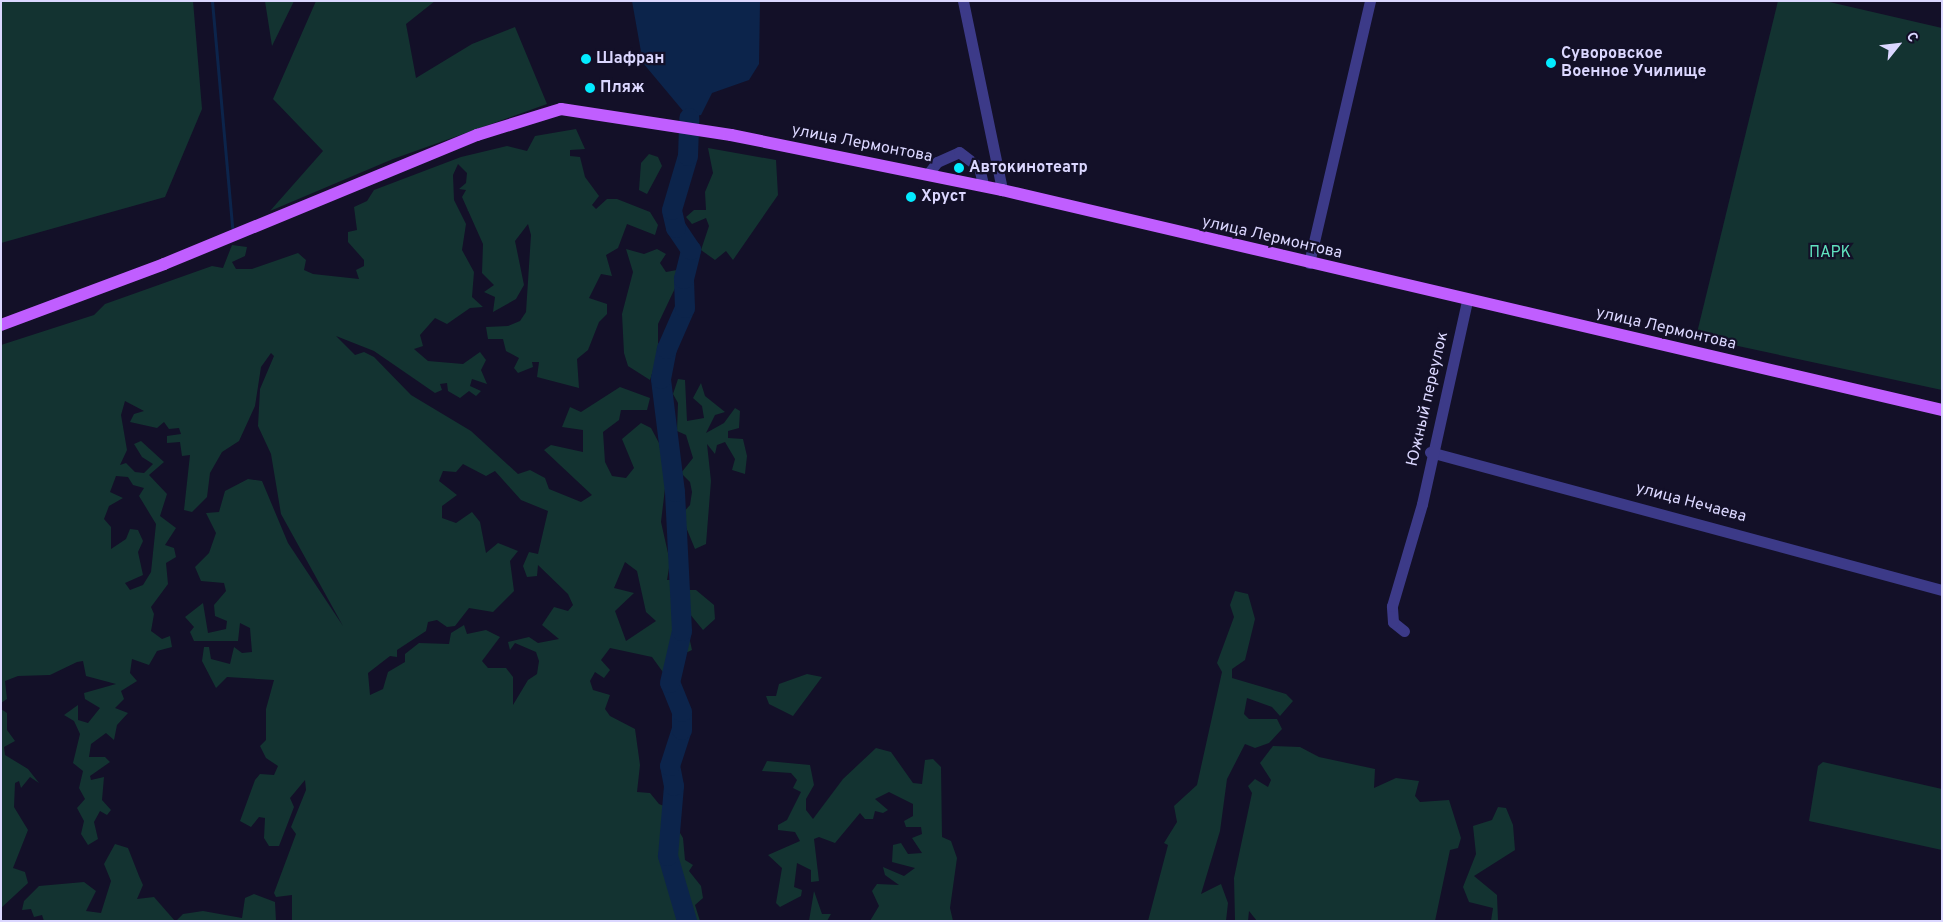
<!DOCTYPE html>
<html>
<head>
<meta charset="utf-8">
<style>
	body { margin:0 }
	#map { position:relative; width:1943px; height:922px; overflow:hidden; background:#131028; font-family:Overpass,sans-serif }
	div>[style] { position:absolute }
	.green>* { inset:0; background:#133331 }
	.water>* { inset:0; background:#0c244b }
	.stream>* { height:3px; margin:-1.5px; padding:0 1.5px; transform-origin:1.5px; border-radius:1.5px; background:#0c244b }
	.river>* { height:20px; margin:-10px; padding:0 10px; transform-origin:10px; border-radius:10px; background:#0c244b }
	.minor>* { height:11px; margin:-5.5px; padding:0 5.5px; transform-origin:5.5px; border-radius:5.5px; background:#3c3a88 }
	.primary>* { height:12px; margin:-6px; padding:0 6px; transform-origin:6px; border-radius:6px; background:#c05eff }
	.dots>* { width:14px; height:14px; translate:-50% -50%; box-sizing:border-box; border:2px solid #131028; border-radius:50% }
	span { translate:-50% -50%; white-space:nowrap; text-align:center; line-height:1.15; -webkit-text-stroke:4.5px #131028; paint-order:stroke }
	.poi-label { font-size:16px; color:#dbd7ff; font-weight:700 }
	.left { translate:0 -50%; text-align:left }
	.street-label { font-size:16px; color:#dbd7ff }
	.park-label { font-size:16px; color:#60e2bf }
	.frame { position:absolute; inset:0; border:2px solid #dbd7ff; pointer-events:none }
	.north { position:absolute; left:1873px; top:20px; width:50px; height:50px; -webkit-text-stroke:4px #131028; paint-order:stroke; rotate:61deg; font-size:14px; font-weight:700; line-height:20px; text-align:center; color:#dbd7ff }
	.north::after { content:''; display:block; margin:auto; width:18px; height:22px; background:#dbd7ff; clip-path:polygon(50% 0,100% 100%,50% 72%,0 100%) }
</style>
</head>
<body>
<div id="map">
	<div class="green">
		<div style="clip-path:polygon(1px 1px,193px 1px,202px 109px,165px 197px,1px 243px)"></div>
		<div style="clip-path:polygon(265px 1px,294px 1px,272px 46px)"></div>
		<div style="clip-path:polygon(316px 1px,435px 1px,406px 24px,416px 78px,472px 44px,515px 27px,547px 104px,393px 159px,270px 211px,323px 151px,273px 99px)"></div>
		<div style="clip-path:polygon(1778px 1px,1825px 1px,1942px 28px,1942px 390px,1696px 337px)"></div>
		<div style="clip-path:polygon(evenodd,576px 129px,585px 149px,570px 150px,570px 156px,580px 157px,585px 177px,599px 196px,592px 205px,596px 209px,607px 199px,617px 199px,650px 212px,658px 225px,655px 235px,627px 224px,618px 248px,606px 255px,612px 276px,601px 274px,589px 298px,607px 304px,607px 314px,599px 322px,588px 350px,577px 359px,579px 388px,537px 377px,539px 362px,532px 362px,533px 367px,518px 373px,514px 368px,519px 358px,506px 351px,503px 339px,488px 339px,486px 327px,508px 326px,520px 321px,526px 312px,531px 235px,528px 224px,515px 241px,524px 285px,516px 299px,493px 312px,495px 297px,484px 292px,494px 285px,482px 273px,483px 244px,462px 197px,466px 190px,459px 189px,466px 183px,467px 173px,458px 164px,453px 175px,454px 200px,466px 224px,462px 250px,474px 272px,472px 297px,483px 307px,470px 308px,447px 324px,435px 318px,420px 335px,423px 346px,414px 349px,428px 361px,463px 364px,480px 352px,486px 360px,481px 370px,487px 384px,472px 379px,470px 386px,481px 391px,476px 396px,469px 391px,460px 398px,448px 391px,447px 383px,440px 384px,442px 390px,435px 393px,374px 351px,336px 336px,355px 355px,364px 352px,374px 357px,411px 395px,471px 431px,518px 474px,530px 470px,545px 478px,549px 489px,581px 502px,592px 495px,544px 450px,551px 445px,583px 452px,583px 430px,562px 427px,570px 407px,581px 412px,620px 387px,650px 398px,647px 410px,621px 410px,619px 420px,603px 432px,605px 462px,612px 476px,626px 478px,634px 468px,622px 439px,641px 423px,651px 428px,659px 443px,666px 480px,661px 522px,670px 562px,667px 580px,686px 579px,687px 590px,696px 590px,714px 605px,715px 619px,703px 630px,689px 613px,675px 611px,678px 637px,690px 641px,692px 650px,679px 656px,676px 670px,665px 685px,665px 675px,652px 657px,610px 648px,601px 660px,610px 670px,604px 678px,595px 672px,590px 681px,593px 690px,610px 695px,605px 709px,610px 716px,635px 729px,640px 765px,637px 792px,650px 793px,659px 804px,676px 811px,673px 821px,683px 838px,685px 860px,693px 865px,689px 871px,701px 886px,703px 898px,695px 905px,700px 921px,292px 921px,292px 895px,276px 897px,274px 893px,296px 834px,291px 827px,306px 790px,305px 780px,290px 798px,294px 807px,279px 846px,269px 846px,264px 838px,265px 818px,259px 817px,251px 827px,240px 821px,255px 780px,260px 774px,274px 775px,278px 766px,266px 758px,260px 746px,266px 740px,266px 709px,274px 680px,227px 677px,216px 688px,202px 661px,204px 647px,209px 647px,211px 659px,230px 664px,234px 647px,242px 653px,252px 652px,250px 628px,240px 623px,238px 641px,194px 641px,190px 632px,194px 627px,185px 617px,203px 603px,208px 633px,226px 629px,227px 621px,215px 616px,214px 605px,226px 591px,224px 583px,201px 581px,195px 567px,209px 553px,216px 533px,206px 513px,219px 512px,225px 491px,248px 479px,262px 481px,288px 543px,343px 626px,281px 514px,271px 454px,258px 426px,260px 389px,274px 356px,271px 353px,261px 367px,255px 406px,239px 441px,222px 452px,210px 473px,207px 497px,192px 512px,184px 510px,190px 455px,182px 456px,180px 442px,167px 443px,167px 436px,181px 434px,179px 428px,169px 429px,164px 422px,157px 428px,130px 422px,134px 414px,144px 411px,125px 401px,121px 415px,127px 450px,120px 465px,126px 463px,135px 472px,144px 473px,153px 464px,142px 457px,134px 444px,141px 441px,164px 462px,149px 475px,167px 494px,160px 516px,176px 528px,165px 545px,174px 548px,176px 557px,166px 563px,168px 584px,151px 607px,154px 614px,151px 631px,162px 639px,170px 636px,172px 647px,157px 651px,149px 665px,132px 659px,130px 673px,137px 681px,121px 691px,124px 699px,115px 708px,128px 713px,117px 725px,114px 740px,106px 733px,91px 744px,89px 757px,105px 757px,110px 762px,90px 776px,91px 780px,104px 777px,102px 800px,111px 810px,107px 815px,100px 811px,94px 822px,98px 839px,88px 845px,81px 834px,84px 821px,77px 808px,85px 799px,79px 788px,83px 771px,73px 763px,80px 734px,74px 721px,64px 715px,78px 705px,78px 720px,88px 723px,100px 708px,85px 699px,84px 693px,116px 684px,86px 676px,83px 661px,77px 662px,50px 675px,18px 676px,5px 681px,7px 699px,1px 703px,1px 345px,94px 315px,105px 304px,212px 266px,223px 268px,232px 245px,247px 247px,245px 256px,232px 262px,236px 269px,252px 269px,298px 253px,306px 260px,304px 270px,313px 274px,359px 279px,356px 270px,364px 266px,364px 260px,348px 242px,348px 232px,357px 230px,354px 207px,367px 201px,374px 190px,461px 157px,507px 146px,527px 151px,535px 136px,576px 129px,463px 464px,486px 476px,495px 471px,521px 500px,548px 511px,538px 554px,529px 552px,523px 566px,527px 577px,537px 576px,538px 565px,568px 594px,573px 605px,568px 611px,554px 607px,542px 625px,559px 639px,538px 643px,529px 637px,508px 642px,510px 650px,515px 643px,536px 652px,539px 661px,537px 674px,528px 680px,513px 705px,513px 677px,506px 668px,488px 668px,482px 661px,500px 637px,486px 630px,467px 634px,464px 625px,451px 633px,449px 644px,419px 643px,405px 654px,405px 662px,388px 672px,383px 689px,370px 695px,368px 673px,390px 656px,397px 657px,397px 650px,426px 631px,428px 622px,437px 620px,447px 627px,455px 626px,469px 608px,493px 612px,514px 591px,510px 561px,518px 551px,498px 543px,486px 553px,480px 522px,472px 512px,456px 523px,442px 518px,442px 506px,457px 495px,439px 481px,443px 471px,456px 472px,463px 464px,576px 129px,116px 476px,128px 477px,133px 485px,144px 488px,139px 496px,156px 524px,151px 572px,143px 585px,130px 590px,125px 583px,143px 575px,138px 552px,143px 541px,138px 530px,130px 529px,126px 539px,111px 549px,111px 527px,104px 519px,109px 506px,123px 498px,110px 492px,116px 476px,576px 129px,625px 562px,637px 571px,646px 612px,656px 621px,626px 641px,615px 611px,634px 593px,614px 588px,625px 562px)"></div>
		<div style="clip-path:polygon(708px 148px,776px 160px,778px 195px,733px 260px,726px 251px,715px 260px,701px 250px,709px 226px,706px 218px,692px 224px,686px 217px,694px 210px,706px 210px,705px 192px,713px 173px)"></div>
		<div style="clip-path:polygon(649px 154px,658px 157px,662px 166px,647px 194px,639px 190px,641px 163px)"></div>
		<div style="clip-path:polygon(626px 249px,644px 254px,657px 249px,666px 254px,660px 263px,666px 272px,677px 270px,677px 284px,658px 324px,658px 354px,650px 380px,628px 366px,624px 353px,622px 314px,633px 272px)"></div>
		<div style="clip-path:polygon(678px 379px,685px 380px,687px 421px,704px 418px,702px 406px,693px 398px,701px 383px,705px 396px,725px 412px,715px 415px,706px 433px,724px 423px,735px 408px,740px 411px,739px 428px,728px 431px,728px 438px,743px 439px,747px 456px,745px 474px,732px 470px,735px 459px,725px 442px,717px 445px,715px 454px,707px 444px,711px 481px,706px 544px,695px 549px,681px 515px,690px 505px,692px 492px,690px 482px,681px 473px,693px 458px,686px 435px,677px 431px,678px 403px,673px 394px)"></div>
		<div style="clip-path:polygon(1235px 591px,1248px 594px,1255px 619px,1245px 660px,1232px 669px,1232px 678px,1286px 694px,1293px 701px,1280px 716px,1272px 707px,1247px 698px,1244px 714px,1249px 719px,1277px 719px,1282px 729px,1269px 743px,1255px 748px,1245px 744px,1227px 779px,1220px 831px,1201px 894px,1221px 884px,1228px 903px,1226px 921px,1148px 921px,1168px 845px,1164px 843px,1177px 822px,1174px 806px,1197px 785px,1222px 672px,1217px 663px,1234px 617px,1230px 605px)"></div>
		<div style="clip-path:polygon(807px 674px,822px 677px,793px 716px,769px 704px,766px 696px,776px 696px,779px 684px)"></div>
		<div style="clip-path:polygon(1px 709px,7px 713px,7px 730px,15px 741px,4px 747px,5px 755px,28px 769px,39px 783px,30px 777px,21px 788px,19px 781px,15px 783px,14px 807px,28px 830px,13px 868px,25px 872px,28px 883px,1px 908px)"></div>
		<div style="clip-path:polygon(1273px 746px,1300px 747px,1319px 757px,1375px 769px,1374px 788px,1396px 778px,1419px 781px,1415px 796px,1420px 802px,1449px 800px,1461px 838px,1458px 848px,1450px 850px,1435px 921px,1257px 921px,1249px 911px,1248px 921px,1235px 920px,1234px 878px,1252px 793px,1248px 786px,1255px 779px,1268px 787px,1271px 780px,1260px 763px)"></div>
		<div style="clip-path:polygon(876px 748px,891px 752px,913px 783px,922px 784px,925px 760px,933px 759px,941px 767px,942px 837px,951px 841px,957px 858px,950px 908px,953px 921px,870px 921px,879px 906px,872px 891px,877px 884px,899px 885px,885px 875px,883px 867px,904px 876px,915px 868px,892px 862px,893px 845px,901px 843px,908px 854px,922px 853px,912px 838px,922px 834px,921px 827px,906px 827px,904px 821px,913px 816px,913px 804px,889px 792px,875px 799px,888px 810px,883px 813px,875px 811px,873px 819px,865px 819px,860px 813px,835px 843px,819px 837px,814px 839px,819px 881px,811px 882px,811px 870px,797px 863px,794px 887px,802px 890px,801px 896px,780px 907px,776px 903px,782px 868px,768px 855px,800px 841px,795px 832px,778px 830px,778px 825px,787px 820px,801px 792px,793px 788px,797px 780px,791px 773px,762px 771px,767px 761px,810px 765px,814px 785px,806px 799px,806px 810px,813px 819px,843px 779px)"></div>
		<div style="clip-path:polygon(1823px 762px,1942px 789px,1942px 850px,1809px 821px,1818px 766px)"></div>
		<div style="clip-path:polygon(1498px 807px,1506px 808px,1513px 825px,1515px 850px,1474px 876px,1497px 895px,1498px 921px,1491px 921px,1493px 908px,1469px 902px,1463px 887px,1476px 854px,1473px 826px,1492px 820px)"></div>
		<div style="clip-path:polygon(115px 844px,128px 848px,139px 876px,143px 885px,137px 899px,154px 897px,175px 921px,44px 921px,42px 915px,34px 917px,31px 909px,22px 910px,24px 901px,39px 886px,84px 882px,96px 891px,86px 911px,101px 913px,111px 881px,104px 864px)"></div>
		<div style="clip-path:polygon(814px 891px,822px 914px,831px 914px,827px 921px,809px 921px)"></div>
		<div style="clip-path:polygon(254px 894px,275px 902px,276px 921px,176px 921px,183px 914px,203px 911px,242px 918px,245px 898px)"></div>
	</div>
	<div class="water">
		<div style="clip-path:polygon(632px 1px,760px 1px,759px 64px,749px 80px,712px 93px,701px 115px,689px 118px,643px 63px)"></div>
	</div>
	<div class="stream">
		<div style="left:212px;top:1px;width:227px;rotate:84.9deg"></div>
	</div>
	<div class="river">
		<div style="left:687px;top:921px;width:68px;rotate:-106.3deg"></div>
		<div style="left:668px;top:856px;width:70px;rotate:-85.1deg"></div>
		<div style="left:674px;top:786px;width:20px;rotate:-101deg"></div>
		<div style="left:670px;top:766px;width:38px;rotate:-72deg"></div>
		<div style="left:682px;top:730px;width:18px;rotate:-90deg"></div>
		<div style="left:682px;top:712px;width:31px;rotate:-112deg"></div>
		<div style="left:670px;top:683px;width:53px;rotate:-77deg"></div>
		<div style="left:682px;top:631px;width:139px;rotate:-92.9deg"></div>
		<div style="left:675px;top:492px;width:114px;rotate:-97.1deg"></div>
		<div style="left:661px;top:379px;width:31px;rotate:-79deg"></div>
		<div style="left:667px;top:349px;width:45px;rotate:-66.3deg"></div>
		<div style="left:685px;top:308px;width:29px;rotate:-92deg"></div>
		<div style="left:684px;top:279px;width:30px;rotate:-76deg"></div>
		<div style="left:691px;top:250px;width:27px;rotate:-124deg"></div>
		<div style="left:676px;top:228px;width:18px;rotate:-103deg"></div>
		<div style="left:672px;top:210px;width:56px;rotate:-73.5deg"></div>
		<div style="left:688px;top:156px;width:38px;rotate:-88deg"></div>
	</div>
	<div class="minor">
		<div style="left:963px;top:1px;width:193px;rotate:78.3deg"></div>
		<div style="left:928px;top:174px;width:15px;rotate:-53deg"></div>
		<div style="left:937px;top:162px;width:24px;rotate:-24deg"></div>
		<div style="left:959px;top:152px;width:25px;rotate:37deg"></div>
		<div style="left:979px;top:167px;width:18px;rotate:77deg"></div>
		<div style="left:1309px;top:263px;width:269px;rotate:-76.9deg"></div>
		<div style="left:1430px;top:452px;width:530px;rotate:15.08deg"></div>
		<div style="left:1404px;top:631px;width:14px;rotate:-141deg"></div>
		<div style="left:1393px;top:622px;width:16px;rotate:-94deg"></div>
		<div style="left:1392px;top:606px;width:106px;rotate:-73.6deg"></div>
		<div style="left:1422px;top:504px;width:208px;rotate:-77.5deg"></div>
	</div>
	<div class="primary">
		<div style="left:1px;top:325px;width:174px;rotate:-20.5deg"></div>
		<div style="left:164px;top:264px;width:339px;rotate:-22.4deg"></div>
		<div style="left:477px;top:135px;width:88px;rotate:-17.2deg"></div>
		<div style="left:561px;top:109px;width:172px;rotate:8.7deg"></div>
		<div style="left:731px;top:135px;width:277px;rotate:11.5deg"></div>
		<div style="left:1002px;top:190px;width:965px;rotate:13.17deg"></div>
	</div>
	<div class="dots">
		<div style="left:586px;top:59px;background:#03ebff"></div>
		<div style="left:1551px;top:63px;background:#03ebff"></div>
		<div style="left:590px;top:88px;background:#03ebff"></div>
		<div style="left:959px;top:168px;background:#03ebff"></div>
		<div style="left:911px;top:197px;background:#03ebff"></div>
	</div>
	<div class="poi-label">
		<span class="left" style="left:1561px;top:63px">Суворовское<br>Военное Училище</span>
		<span class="left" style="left:596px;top:59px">Шафран</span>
		<span class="left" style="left:600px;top:88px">Пляж</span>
		<span class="left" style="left:969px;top:168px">Автокинотеатр</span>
		<span class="left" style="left:921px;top:197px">Хруст</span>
	</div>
	<div class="street-label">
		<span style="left:862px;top:144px;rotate:11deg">улица Лермонтова</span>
		<span style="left:1272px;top:238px;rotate:13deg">улица Лермонтова</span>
		<span style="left:1666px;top:329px;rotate:13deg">улица Лермонтова</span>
		<span style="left:1428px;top:399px;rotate:-77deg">Южный переулок</span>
		<span style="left:1691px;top:503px;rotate:15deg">улица Нечаева</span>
	</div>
	<div class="park-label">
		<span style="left:1830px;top:253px">ПАРК</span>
	</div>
	<div class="frame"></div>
	<div class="north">С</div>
</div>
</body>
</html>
